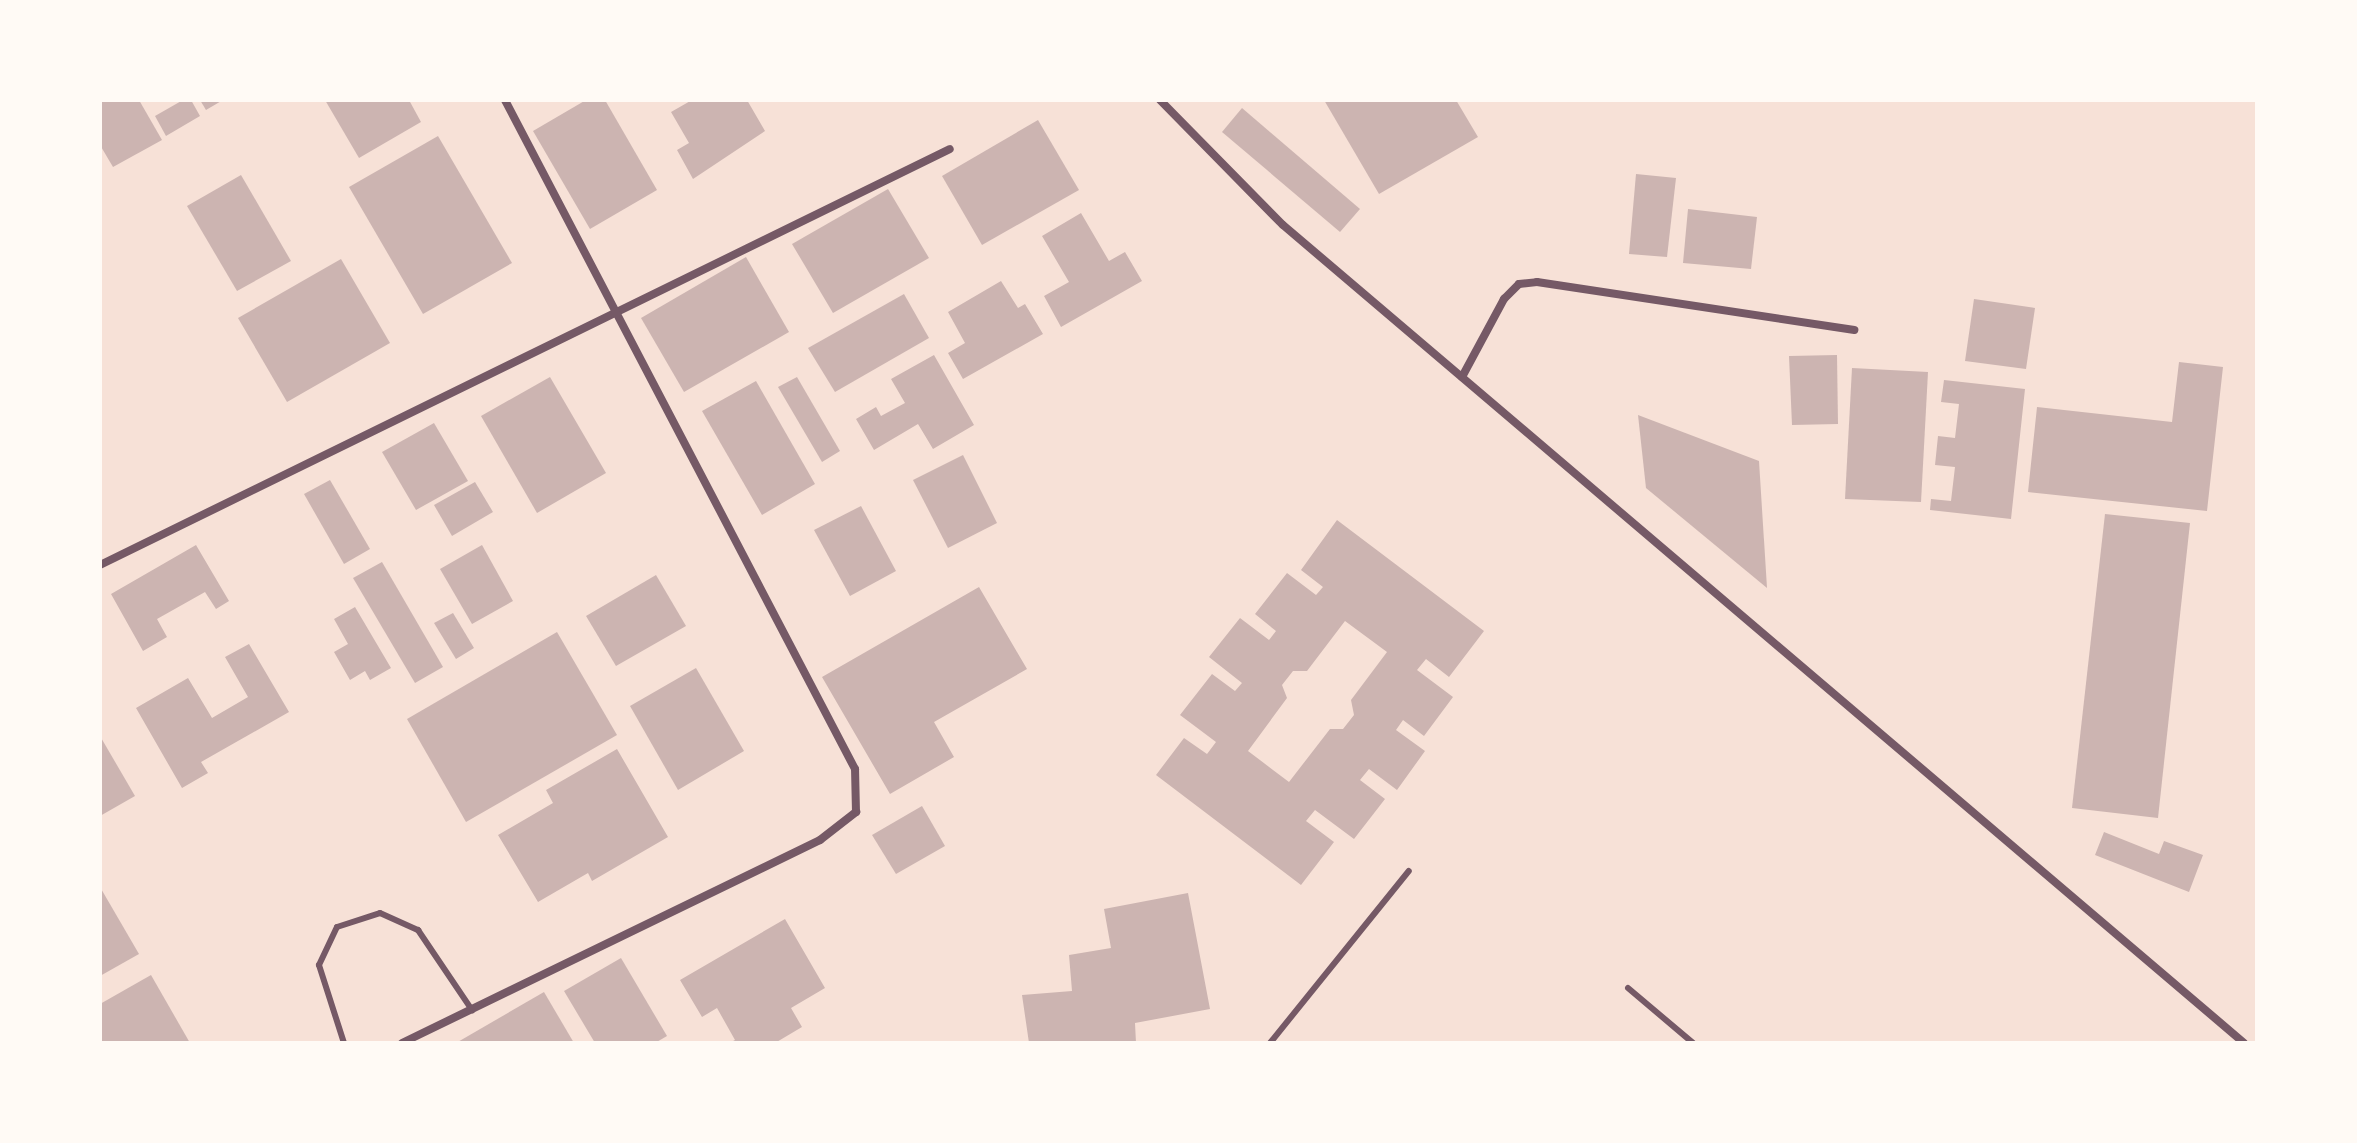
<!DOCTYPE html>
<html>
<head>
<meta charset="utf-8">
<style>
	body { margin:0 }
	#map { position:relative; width:2357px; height:1143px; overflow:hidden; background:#f7e1d7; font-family:"Noto Serif",serif }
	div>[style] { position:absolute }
	.building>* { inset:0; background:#ccb4b1 }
	.service>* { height:6px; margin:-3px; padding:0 3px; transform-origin:3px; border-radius:3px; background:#755966 }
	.minor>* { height:8px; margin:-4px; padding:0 4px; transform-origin:4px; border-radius:4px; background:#755966 }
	span { translate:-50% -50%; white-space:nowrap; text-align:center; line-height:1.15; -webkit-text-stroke:7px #fffaf5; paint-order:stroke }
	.frame { position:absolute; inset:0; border:102px solid #fffaf5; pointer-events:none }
</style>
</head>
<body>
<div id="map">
	<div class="building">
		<div style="clip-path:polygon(100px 100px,139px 100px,162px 140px,113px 167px,100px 145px)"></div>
		<div style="clip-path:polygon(183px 100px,191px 100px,200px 116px,166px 136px,155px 116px)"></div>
		<div style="clip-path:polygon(200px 100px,223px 100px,206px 110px)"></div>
		<div style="clip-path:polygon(325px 100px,409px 100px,421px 122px,359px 158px)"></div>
		<div style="clip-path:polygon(586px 100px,605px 100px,657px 190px,590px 229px,533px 131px)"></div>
		<div style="clip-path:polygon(692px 100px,747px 100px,765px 131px,693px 179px,677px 150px,689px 143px,671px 112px)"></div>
		<div style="clip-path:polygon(1324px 100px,1456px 100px,1478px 137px,1379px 194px)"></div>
		<div style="clip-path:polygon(1242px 108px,1360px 209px,1340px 232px,1222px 132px)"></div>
		<div style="clip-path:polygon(1038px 120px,1079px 190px,982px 245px,942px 176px)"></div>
		<div style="clip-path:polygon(438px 136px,512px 263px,423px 314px,349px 187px)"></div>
		<div style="clip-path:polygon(1636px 174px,1676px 178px,1667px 257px,1629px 254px)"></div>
		<div style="clip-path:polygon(241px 175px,291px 261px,237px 291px,187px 206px)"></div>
		<div style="clip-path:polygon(888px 189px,929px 258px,833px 313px,792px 244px)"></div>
		<div style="clip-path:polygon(1688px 209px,1757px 217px,1751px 269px,1683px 263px)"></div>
		<div style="clip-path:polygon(1081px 213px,1109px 261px,1125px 252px,1142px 281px,1061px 327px,1044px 296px,1069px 282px,1042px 236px)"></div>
		<div style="clip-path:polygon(746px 257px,789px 332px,684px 392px,641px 318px)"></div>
		<div style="clip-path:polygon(341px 259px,390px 343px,287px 402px,238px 318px)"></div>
		<div style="clip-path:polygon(1001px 281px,1018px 308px,1025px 304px,1043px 334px,963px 379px,948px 353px,965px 343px,948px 312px)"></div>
		<div style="clip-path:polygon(904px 294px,929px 338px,835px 392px,808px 348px)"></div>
		<div style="clip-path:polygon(1974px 299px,2035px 308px,2026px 369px,1965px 361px)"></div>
		<div style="clip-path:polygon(934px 355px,974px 425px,933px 449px,918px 424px,874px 450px,856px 419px,876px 407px,881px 416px,905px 403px,891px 379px)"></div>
		<div style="clip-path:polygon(1837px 355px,1838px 424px,1792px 425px,1789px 356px)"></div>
		<div style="clip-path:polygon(2179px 362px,2223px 367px,2207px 511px,2028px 492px,2037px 407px,2172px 422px)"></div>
		<div style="clip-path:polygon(1852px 368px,1928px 372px,1921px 502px,1845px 499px)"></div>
		<div style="clip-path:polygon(550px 377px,606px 473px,537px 513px,481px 416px)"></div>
		<div style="clip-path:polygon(797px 377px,840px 451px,822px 462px,778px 387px)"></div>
		<div style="clip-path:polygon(1944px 380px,2025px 389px,2011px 519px,1930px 510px,1931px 499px,1951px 501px,1955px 467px,1935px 465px,1938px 436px,1955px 438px,1959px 404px,1941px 402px)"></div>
		<div style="clip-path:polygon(756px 381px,815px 484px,762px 515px,702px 411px)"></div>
		<div style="clip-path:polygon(1638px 415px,1759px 461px,1767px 588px,1646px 488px)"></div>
		<div style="clip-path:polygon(434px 423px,468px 481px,416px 510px,382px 452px)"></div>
		<div style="clip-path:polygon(963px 455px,997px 523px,948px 548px,913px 480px)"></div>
		<div style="clip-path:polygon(330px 480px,370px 549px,344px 564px,304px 494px)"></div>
		<div style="clip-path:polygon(475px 482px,493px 512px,452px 536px,434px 505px)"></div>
		<div style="clip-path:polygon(861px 506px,896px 571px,850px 596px,814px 530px)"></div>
		<div style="clip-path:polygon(2105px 514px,2190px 523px,2158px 818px,2072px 808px)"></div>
		<div style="clip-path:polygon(evenodd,1337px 520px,1484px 631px,1449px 677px,1426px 659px,1417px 670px,1453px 697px,1424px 736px,1403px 720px,1396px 730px,1425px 751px,1397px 790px,1369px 769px,1360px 780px,1385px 799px,1354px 839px,1315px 810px,1306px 821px,1334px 842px,1301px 885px,1156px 775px,1184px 738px,1207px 754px,1216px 742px,1180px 715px,1212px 674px,1235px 691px,1242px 683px,1209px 657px,1240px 618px,1269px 640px,1276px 631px,1255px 614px,1287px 573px,1316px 595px,1323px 587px,1301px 570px,1337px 520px,1345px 621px,1387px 652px,1351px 700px,1354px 715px,1343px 729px,1330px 729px,1289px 782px,1248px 751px,1287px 698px,1282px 685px,1293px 671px,1307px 671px,1345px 621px)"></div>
		<div style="clip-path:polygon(196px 545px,229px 601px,216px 609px,205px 592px,157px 619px,167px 637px,143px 651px,111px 594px)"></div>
		<div style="clip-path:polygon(482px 545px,513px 601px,472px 624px,440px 569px)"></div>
		<div style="clip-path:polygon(382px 562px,443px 667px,415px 683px,353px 578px)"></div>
		<div style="clip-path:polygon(656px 575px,686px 626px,616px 666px,586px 616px)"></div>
		<div style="clip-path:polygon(979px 587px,1027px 669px,934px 722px,954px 757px,890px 794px,822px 677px)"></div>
		<div style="clip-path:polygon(355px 607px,391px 668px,370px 680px,365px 671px,350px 680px,334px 652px,348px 644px,334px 619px)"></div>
		<div style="clip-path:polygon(453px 613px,474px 648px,456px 659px,434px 623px)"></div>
		<div style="clip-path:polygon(557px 632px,617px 735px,466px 822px,407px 719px)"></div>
		<div style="clip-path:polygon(249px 644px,289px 712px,201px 762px,208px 773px,182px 788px,136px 708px,188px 678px,212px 718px,248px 697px,225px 657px)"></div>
		<div style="clip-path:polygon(696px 668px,744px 751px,678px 790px,630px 706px)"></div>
		<div style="clip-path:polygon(100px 736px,135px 796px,100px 816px)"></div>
		<div style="clip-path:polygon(617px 749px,668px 837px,592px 881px,588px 873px,538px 902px,498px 835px,553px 803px,546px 790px)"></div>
		<div style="clip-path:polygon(922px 806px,945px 846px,896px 874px,872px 835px)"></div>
		<div style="clip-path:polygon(2104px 832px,2159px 854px,2164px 841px,2203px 855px,2189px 892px,2095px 855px)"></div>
		<div style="clip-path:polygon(100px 887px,139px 954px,100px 976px)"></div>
		<div style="clip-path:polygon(1188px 893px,1210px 1009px,1135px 1023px,1136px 1043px,1029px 1043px,1022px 995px,1072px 991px,1069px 955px,1111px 948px,1104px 909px)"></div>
		<div style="clip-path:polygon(785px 919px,825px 988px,791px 1008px,802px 1027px,775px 1043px,729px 1043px,735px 1040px,717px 1008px,702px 1017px,680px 980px)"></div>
		<div style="clip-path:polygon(621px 958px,667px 1036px,655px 1043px,595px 1043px,564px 991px)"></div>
		<div style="clip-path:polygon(151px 975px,190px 1043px,100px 1043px,100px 1004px)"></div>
		<div style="clip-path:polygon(544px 992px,574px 1043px,456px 1043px)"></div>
	</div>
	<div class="service">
		<div style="left:1628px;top:988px;width:85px;rotate:40.2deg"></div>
		<div style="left:344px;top:1043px;width:82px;rotate:-107.8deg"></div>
		<div style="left:319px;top:965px;width:42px;rotate:-64.7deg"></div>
		<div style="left:337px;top:927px;width:45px;rotate:-18deg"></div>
		<div style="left:380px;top:913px;width:42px;rotate:24.1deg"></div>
		<div style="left:418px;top:930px;width:97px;rotate:56deg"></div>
		<div style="left:1270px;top:1043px;width:221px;rotate:-51.1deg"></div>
	</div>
	<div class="minor">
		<div style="left:1160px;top:100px;width:175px;rotate:45.5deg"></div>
		<div style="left:1283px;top:225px;width:1262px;rotate:40.4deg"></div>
		<div style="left:1462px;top:377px;width:89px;rotate:-61.7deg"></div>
		<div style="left:1504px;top:299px;width:21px;rotate:-45deg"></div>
		<div style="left:1519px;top:284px;width:18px;rotate:-6deg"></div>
		<div style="left:1537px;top:282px;width:321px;rotate:8.6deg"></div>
		<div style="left:100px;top:565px;width:946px;rotate:-26.08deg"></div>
		<div style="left:402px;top:1043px;width:465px;rotate:-25.9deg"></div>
		<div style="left:820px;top:840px;width:46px;rotate:-37.9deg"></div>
		<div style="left:856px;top:812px;width:43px;rotate:-91.3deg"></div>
		<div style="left:855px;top:769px;width:755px;rotate:-117.62deg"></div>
	</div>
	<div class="frame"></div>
</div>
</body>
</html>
